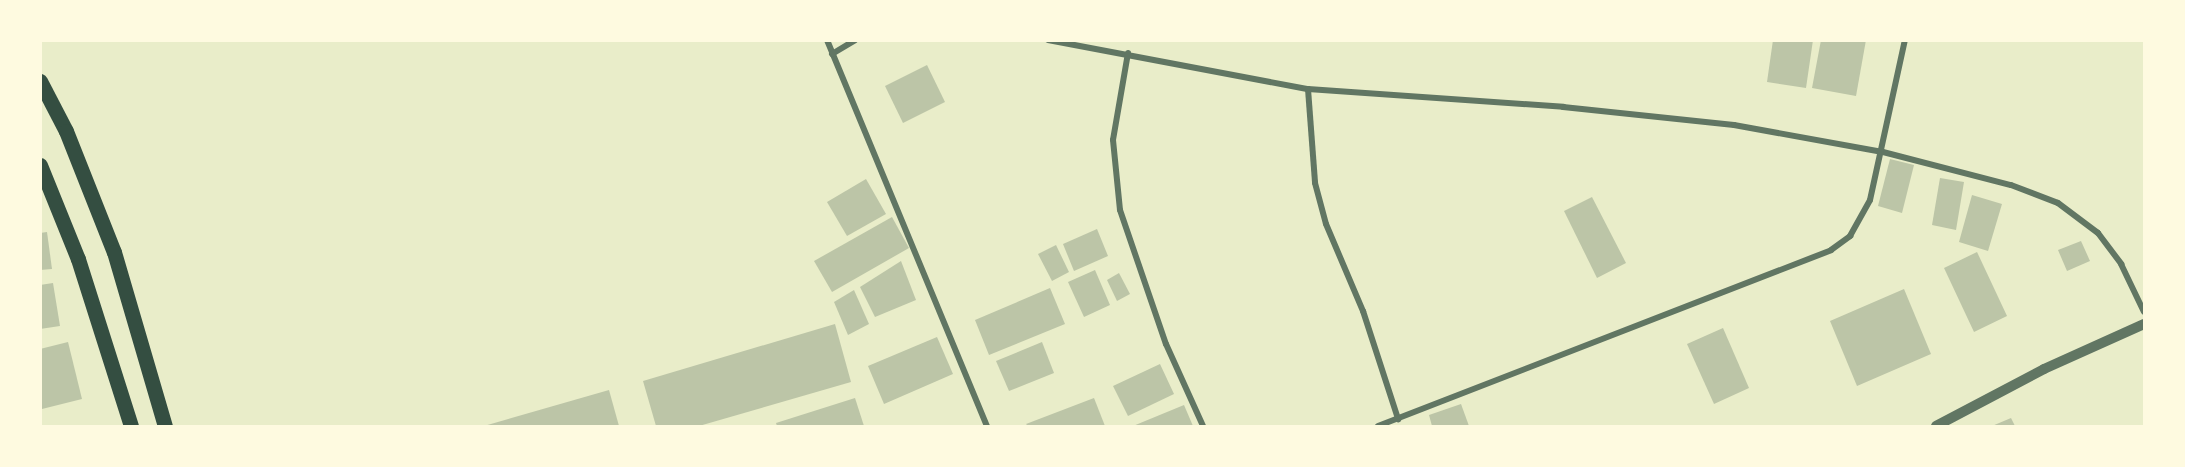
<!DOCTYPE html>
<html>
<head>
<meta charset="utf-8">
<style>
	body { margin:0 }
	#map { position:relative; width:2185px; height:467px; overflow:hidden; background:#e9edc9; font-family:"Archivo Narrow",sans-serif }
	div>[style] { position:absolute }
	.building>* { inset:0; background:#bcc5a7 }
	.minor>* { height:6px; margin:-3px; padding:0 3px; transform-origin:3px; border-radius:3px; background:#617663 }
	.tertiary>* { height:10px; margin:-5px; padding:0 5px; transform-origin:5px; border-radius:5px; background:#617663 }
	.primary>* { height:15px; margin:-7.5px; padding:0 7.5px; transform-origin:7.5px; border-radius:7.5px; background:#344e41 }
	span { translate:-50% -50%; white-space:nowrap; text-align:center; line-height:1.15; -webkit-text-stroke:5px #fefae0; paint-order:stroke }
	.frame { position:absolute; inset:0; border:42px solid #fefae0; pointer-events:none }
</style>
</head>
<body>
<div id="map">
	<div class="building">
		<div style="clip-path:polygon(1773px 40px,1813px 40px,1806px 88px,1767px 82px)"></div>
		<div style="clip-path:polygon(1821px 40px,1866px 40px,1856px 96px,1812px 88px)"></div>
		<div style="clip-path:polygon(927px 65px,945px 102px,903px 123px,885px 86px)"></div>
		<div style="clip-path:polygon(1890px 159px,1914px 165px,1902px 213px,1878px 206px)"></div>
		<div style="clip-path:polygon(1940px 178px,1964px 182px,1956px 230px,1932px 225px)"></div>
		<div style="clip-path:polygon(866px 179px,886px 214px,847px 236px,827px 202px)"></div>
		<div style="clip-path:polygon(1972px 195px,2002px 204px,1988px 251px,1959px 242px)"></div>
		<div style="clip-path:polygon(1592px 197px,1626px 263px,1597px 278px,1564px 211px)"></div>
		<div style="clip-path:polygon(892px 217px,909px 248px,832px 292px,814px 261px)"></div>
		<div style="clip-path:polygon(1097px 229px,1108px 256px,1074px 271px,1063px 244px)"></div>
		<div style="clip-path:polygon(47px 232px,52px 269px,40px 270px,40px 233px)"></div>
		<div style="clip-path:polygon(2081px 241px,2090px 261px,2067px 271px,2058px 250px)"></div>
		<div style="clip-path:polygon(1056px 245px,1069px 272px,1052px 281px,1038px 254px)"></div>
		<div style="clip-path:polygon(1977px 252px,2007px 316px,1974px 332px,1944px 268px)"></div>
		<div style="clip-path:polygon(901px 261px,916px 300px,875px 317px,860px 287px)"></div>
		<div style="clip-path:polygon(1095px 270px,1110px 305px,1084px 317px,1068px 282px)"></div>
		<div style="clip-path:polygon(1119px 273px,1130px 294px,1117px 301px,1107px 280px)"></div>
		<div style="clip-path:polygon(53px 283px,60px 326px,40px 329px,40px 285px)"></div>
		<div style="clip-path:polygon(1050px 288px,1065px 324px,989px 355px,975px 320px)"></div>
		<div style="clip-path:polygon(1904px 289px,1931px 354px,1857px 386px,1830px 321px)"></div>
		<div style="clip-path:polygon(854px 290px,869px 324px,848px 335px,834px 302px)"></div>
		<div style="clip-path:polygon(835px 324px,851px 382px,699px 426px,656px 426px,643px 381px)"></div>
		<div style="clip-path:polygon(1723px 328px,1749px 388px,1714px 404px,1687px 344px)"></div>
		<div style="clip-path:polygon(937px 337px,953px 374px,884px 404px,868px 366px)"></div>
		<div style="clip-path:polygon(68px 342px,82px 399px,42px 409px,40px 349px)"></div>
		<div style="clip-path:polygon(1042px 342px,1054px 373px,1009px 391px,996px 361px)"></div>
		<div style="clip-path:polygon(1160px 364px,1174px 394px,1128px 416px,1113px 386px)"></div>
		<div style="clip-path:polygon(609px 390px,619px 426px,484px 426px)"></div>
		<div style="clip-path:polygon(855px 398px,864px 426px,777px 426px,776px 423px)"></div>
		<div style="clip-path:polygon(1094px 398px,1105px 426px,1028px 426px,1026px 424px)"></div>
		<div style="clip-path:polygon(1461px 404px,1469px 426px,1432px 426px,1429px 415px)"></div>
		<div style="clip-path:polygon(1184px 405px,1193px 426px,1133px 426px)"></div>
		<div style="clip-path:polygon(2011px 418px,2015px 426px,1992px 426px)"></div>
	</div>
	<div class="minor">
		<div style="left:827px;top:40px;width:418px;rotate:67.5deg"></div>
		<div style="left:1048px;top:40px;width:265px;rotate:10.7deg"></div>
		<div style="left:1308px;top:89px;width:256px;rotate:4deg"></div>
		<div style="left:1563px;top:107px;width:172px;rotate:6deg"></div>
		<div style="left:1734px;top:125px;width:151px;rotate:10.3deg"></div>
		<div style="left:1883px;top:152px;width:132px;rotate:14.5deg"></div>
		<div style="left:2011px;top:185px;width:50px;rotate:21deg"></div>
		<div style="left:2058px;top:203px;width:50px;rotate:36.9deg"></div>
		<div style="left:2098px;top:233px;width:39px;rotate:53deg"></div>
		<div style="left:2121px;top:264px;width:53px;rotate:64.4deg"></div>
		<div style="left:1128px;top:53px;width:88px;rotate:99.8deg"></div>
		<div style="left:1113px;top:140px;width:70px;rotate:84.3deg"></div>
		<div style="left:1120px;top:210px;width:142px;rotate:71.1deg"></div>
		<div style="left:1166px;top:344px;width:90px;rotate:65.7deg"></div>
		<div style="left:832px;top:54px;width:27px;rotate:-31deg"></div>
		<div style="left:1308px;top:89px;width:94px;rotate:85.7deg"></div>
		<div style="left:1315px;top:183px;width:42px;rotate:75deg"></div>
		<div style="left:1326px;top:224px;width:95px;rotate:67deg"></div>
		<div style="left:1363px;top:311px;width:114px;rotate:72deg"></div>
		<div style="left:1378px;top:426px;width:486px;rotate:-21.2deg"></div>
		<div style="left:1831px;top:250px;width:24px;rotate:-36deg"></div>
		<div style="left:1850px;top:236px;width:41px;rotate:-60.9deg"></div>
		<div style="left:1870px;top:200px;width:164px;rotate:-77.7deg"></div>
	</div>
	<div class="tertiary">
		<div style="left:1936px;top:426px;width:122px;rotate:-27.8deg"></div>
		<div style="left:2044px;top:369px;width:110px;rotate:-24.2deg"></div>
	</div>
	<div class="primary">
		<div style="left:40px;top:81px;width:56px;rotate:62.5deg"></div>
		<div style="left:66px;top:131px;width:130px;rotate:68.4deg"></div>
		<div style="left:114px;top:252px;width:181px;rotate:73.7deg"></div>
		<div style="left:40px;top:165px;width:101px;rotate:68deg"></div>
		<div style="left:78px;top:259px;width:175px;rotate:72.4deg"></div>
	</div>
	<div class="frame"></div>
</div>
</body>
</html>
